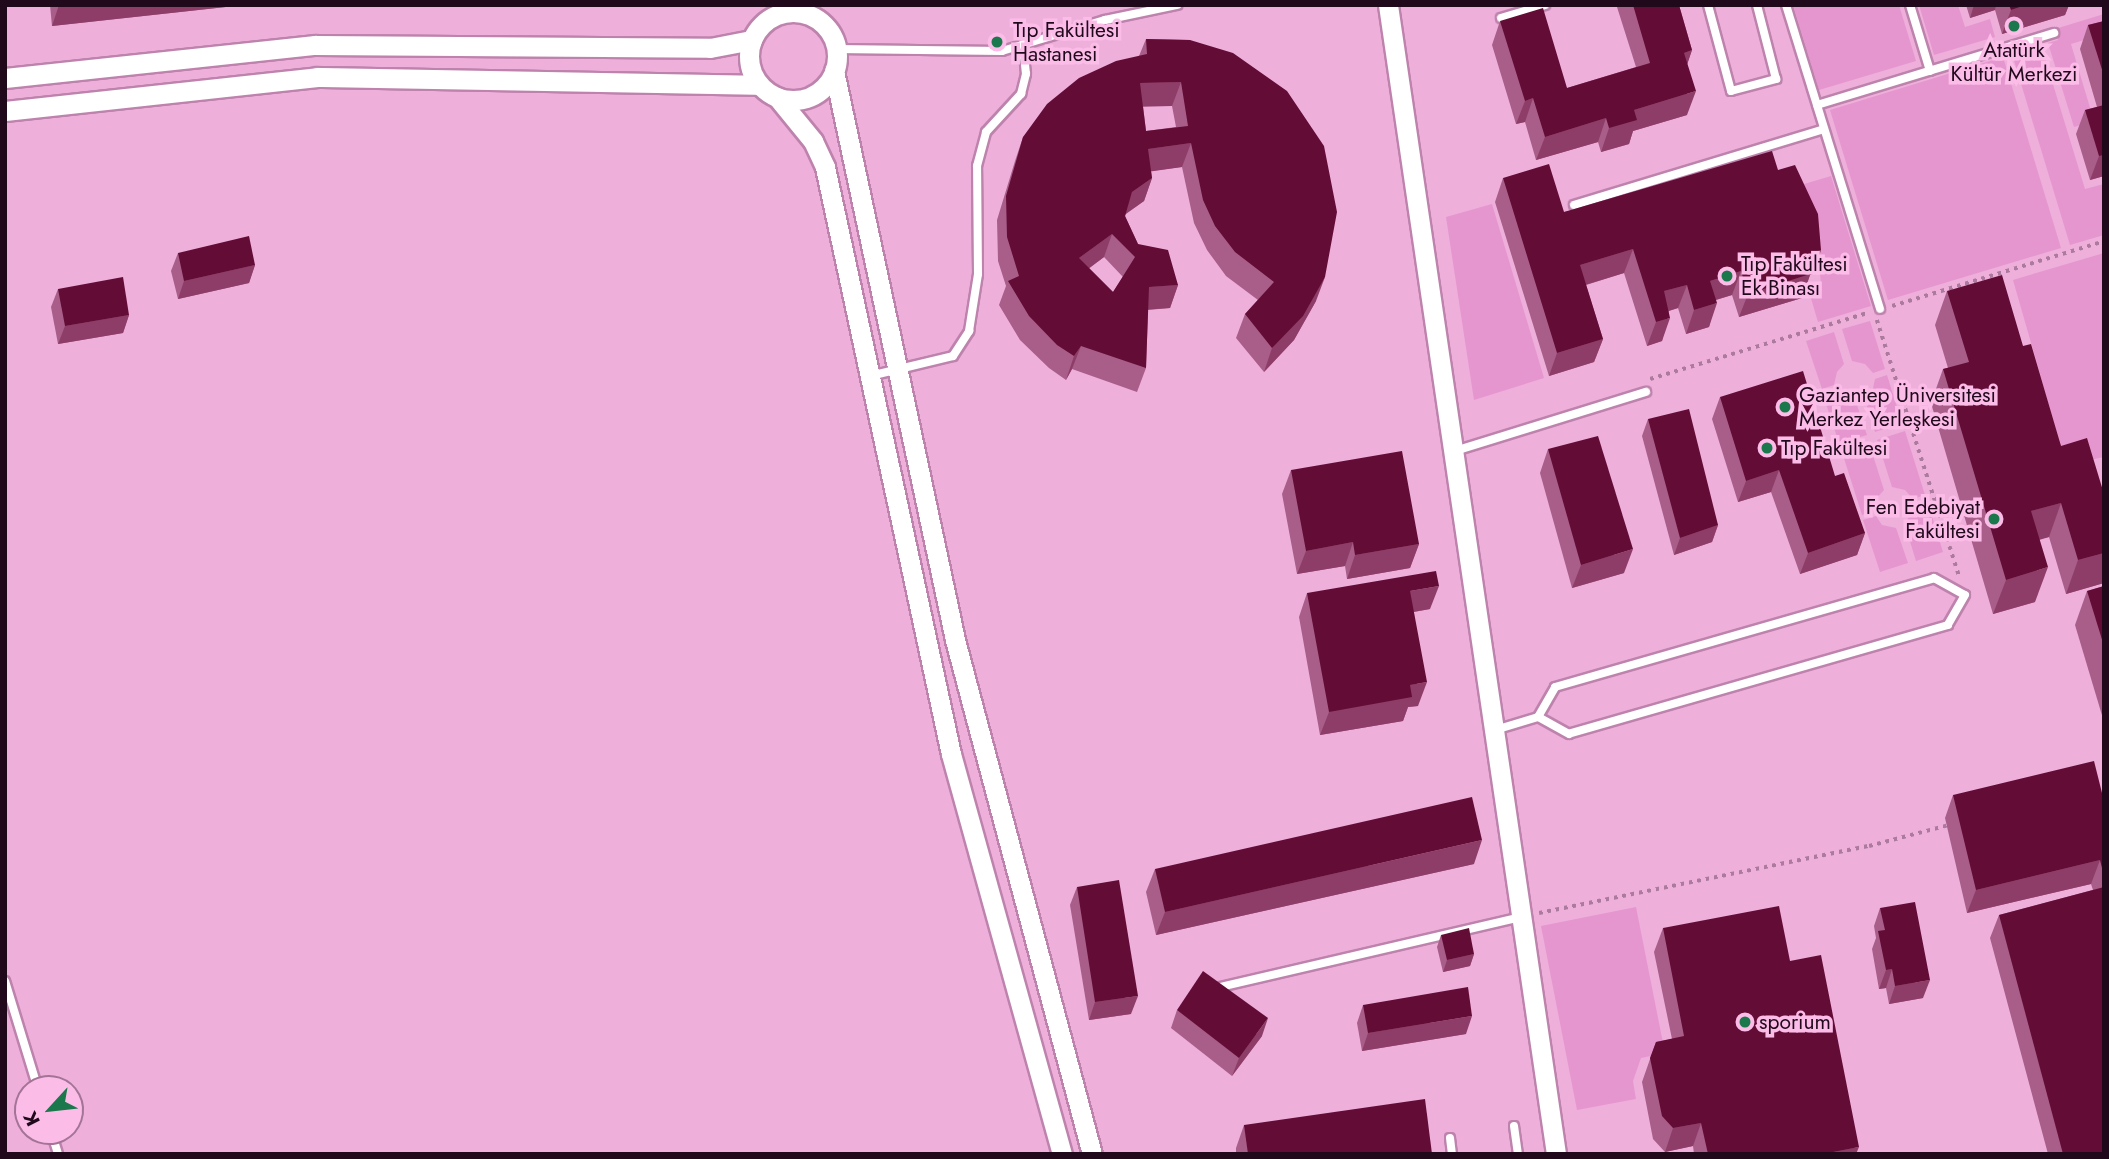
<!DOCTYPE html>
<html>
<head>
<meta charset="utf-8">
<style>
	body { margin:0 }
	#map { position:relative; width:2109px; height:1159px; overflow:hidden; background:#eeafdb; font-family:Jost,sans-serif }
	div>[style] { position:absolute }
	.green>* { inset:0; background:#e696cf }
	.path>* { height:3.5px; margin-top:-1.75px; transform-origin:0; background:repeating-linear-gradient(90deg,#ac7a9d 0 3.5px,transparent 0 8.5px) }
	.roads { filter:drop-shadow(2px 0 #be83ad) drop-shadow(-2px 0 #be83ad) drop-shadow(0 2px #be83ad) drop-shadow(0 -2px #be83ad) }
	.service>* { height:8px; margin:-4px; padding:0 4px; transform-origin:4px; border-radius:4px; background:#fff }
	.tertiary>* { height:19px; margin:-9.5px; padding:0 9.5px; transform-origin:9.5px; border-radius:9.5px; background:#fff }
	.tertiary>.ring { margin:-9.5px; padding:0; box-sizing:content-box; background:none; border:19px solid #fff; border-radius:50% }
	.wall>* { inset:0; background:#a85e88 }
	.shaded-wall>* { inset:0; background:#8d3d68 }
	.building>* { inset:0; background:#630c36 }
	.dots>* { width:19px; height:19px; translate:-50% -50%; box-sizing:border-box; border:4px solid #fbbce8; border-radius:50% }
	span { translate:-50% -50%; white-space:nowrap; text-align:center; line-height:1.15; -webkit-text-stroke:7px #fbbce8; paint-order:stroke }
	.poi-label { font-size:21px; color:#1f091a }
	.left { translate:0 -50%; text-align:left }
	.right { translate:-100% -50%; text-align:right }
	.frame { position:absolute; inset:0; border:7px solid #1f091a; pointer-events:none }
	.north { position:absolute; left:14px; top:1075px; width:70px; height:70px; box-sizing:border-box; background:#fbbce8; border:2px solid #a37496; border-radius:50%; rotate:243deg; font-size:19px; font-weight:700; line-height:28px; text-align:center; color:#1f091a }
	.north::after { content:''; display:block; margin:auto; width:24px; height:32px; background:#1b774c; clip-path:polygon(50% 0,100% 100%,50% 72%,0 100%) }
</style>
</head>
<body>
<div id="map">
	<div class="green">
		<div style="clip-path:polygon(1793px 5px,1899px 5px,1916px 61px,1819px 90px)"></div>
		<div style="clip-path:polygon(1919px 5px,1958px 5px,1965px 27px,1990px 19px,1995px 37px,1934px 55px)"></div>
		<div style="clip-path:polygon(2104px 14px,2104px 34px,2071px 44px,2094px 121px,2074px 127px,2048px 43px,2058px 40px,2055px 29px)"></div>
		<div style="clip-path:polygon(2041px 45px,2085px 189px,2104px 184px,2104px 235px,2070px 245px,2012px 54px)"></div>
		<div style="clip-path:polygon(2003px 57px,2061px 248px,1888px 300px,1830px 110px)"></div>
		<div style="clip-path:polygon(1831px 176px,1871px 306px,1818px 322px,1810px 295px,1822px 291px,1818px 258px,1791px 188px)"></div>
		<div style="clip-path:polygon(1492px 204px,1544px 378px,1474px 400px,1446px 217px)"></div>
		<div style="clip-path:polygon(2104px 253px,2104px 457px,2066px 465px,2013px 280px)"></div>
		<div style="clip-path:polygon(1870px 321px,1885px 369px,1873px 373px,1865px 364px,1852px 361px,1842px 329px)"></div>
		<div style="clip-path:polygon(1834px 332px,1844px 364px,1837px 372px,1834px 385px,1822px 389px,1806px 341px)"></div>
		<div style="clip-path:polygon(1887px 375px,1902px 423px,1875px 432px,1865px 400px,1872px 393px,1875px 379px)"></div>
		<div style="clip-path:polygon(1836px 391px,1845px 400px,1856px 402px,1867px 435px,1839px 443px,1823px 395px)"></div>
		<div style="clip-path:polygon(1905px 431px,1925px 495px,1913px 499px,1905px 490px,1892px 487px,1877px 440px)"></div>
		<div style="clip-path:polygon(1869px 443px,1884px 490px,1875px 500px,1874px 511px,1862px 515px,1842px 452px)"></div>
		<div style="clip-path:polygon(1927px 500px,1943px 552px,1916px 561px,1905px 525px,1915px 504px)"></div>
		<div style="clip-path:polygon(1876px 516px,1882px 525px,1896px 528px,1908px 563px,1880px 572px,1863px 520px)"></div>
		<div style="clip-path:polygon(1636px 907px,1665px 1053px,1641px 1058px,1633px 1081px,1636px 1099px,1577px 1110px,1541px 926px)"></div>
	</div>
	<div class="path">
		<div style="left:1892px;top:306px;width:222px;rotate:-17deg"></div>
		<div style="left:1877px;top:320px;width:269px;rotate:72.2deg"></div>
		<div style="left:1650px;top:379px;width:227px;rotate:-16.9deg"></div>
		<div style="left:1539px;top:913px;width:337px;rotate:-11.5deg"></div>
		<div style="left:1869px;top:846px;width:83px;rotate:-14.7deg"></div>
	</div>
	<div class="roads">
		<div class="service">
			<div style="left:1708px;top:5px;width:89px;rotate:75deg"></div>
			<div style="left:1731px;top:91px;width:47px;rotate:-14.9deg"></div>
			<div style="left:1776px;top:79px;width:76px;rotate:-104.4deg"></div>
			<div style="left:1786px;top:5px;width:318px;rotate:72.8deg"></div>
			<div style="left:1910px;top:5px;width:69px;rotate:73.1deg"></div>
			<div style="left:1501px;top:18px;width:46px;rotate:-16.5deg"></div>
			<div style="left:836px;top:49px;width:166px;rotate:0.7deg"></div>
			<div style="left:1002px;top:51px;width:108px;rotate:-16.8deg"></div>
			<div style="left:1105px;top:20px;width:74px;rotate:-11.8deg"></div>
			<div style="left:1817px;top:105px;width:248px;rotate:-16.9deg"></div>
			<div style="left:1574px;top:205px;width:261px;rotate:-16.9deg"></div>
			<div style="left:870px;top:376px;width:85px;rotate:-13.5deg"></div>
			<div style="left:953px;top:356px;width:30px;rotate:-57deg"></div>
			<div style="left:969px;top:331px;width:58px;rotate:-81deg"></div>
			<div style="left:978px;top:274px;width:108px;rotate:-90.5deg"></div>
			<div style="left:977px;top:166px;width:35px;rotate:-75deg"></div>
			<div style="left:986px;top:132px;width:52px;rotate:-47.4deg"></div>
			<div style="left:1021px;top:94px;width:21px;rotate:-76deg"></div>
			<div style="left:1026px;top:74px;width:30px;rotate:-96deg"></div>
			<div style="left:1455px;top:451px;width:200px;rotate:-17.2deg"></div>
			<div style="left:1495px;top:730px;width:45px;rotate:-16.8deg"></div>
			<div style="left:1538px;top:717px;width:34px;rotate:-60deg"></div>
			<div style="left:1555px;top:687px;width:394px;rotate:-16deg"></div>
			<div style="left:1934px;top:578px;width:35px;rotate:29deg"></div>
			<div style="left:1965px;top:595px;width:34px;rotate:120deg"></div>
			<div style="left:1948px;top:625px;width:394px;rotate:164deg"></div>
			<div style="left:1569px;top:734px;width:35px;rotate:-151deg"></div>
			<div style="left:5px;top:981px;width:113px;rotate:73deg"></div>
			<div style="left:1216px;top:988px;width:312px;rotate:-13.1deg"></div>
			<div style="left:1514px;top:1126px;width:28px;rotate:82deg"></div>
			<div style="left:51px;top:1131px;width:24px;rotate:73deg"></div>
			<div style="left:1450px;top:1138px;width:16px;rotate:83deg"></div>
		</div>
		<div class="tertiary">
			<div style="left:1388px;top:5px;width:1161px;rotate:81.68deg"></div>
			<div class="ring" style="left:749px;top:12px;width:69px;height:69px"></div>
			<div style="left:834px;top:71px;width:582px;rotate:77.99deg"></div>
			<div style="left:955px;top:640px;width:532px;rotate:75.08deg"></div>
			<div style="left:5px;top:78px;width:312px;rotate:-6.1deg"></div>
			<div style="left:315px;top:45px;width:395px;rotate:0.4deg"></div>
			<div style="left:710px;top:48px;width:43px;rotate:-10.8deg"></div>
			<div style="left:777px;top:97px;width:57px;rotate:50.7deg"></div>
			<div style="left:813px;top:141px;width:29px;rotate:65deg"></div>
			<div style="left:825px;top:167px;width:600px;rotate:77.89deg"></div>
			<div style="left:951px;top:754px;width:415px;rotate:74.5deg"></div>
			<div style="left:5px;top:111px;width:314px;rotate:-6.2deg"></div>
			<div style="left:317px;top:77px;width:442px;rotate:1deg"></div>
		</div>
	</div>
	<div class="wall">
		<div style="clip-path:polygon(50px 5px,244px 5px,52px 26px)"></div>
		<div style="clip-path:polygon(1618px 5px,1679px 5px,1692px 50px,1687px 64px,1687px 115px,1633px 131px,1629px 144px,1601px 152px,1598px 142px,1536px 160px,1525px 122px,1516px 124px,1492px 45px,1500px 21px,1567px 88px,1636px 67px,1617px 7px)"></div>
		<div style="clip-path:polygon(1966px 5px,2069px 5px,2065px 15px,2002px 34px,1995px 10px,1970px 18px)"></div>
		<div style="clip-path:polygon(2104px 21px,2104px 176px,2090px 180px,2076px 134px,2085px 110px,2097px 107px,2080px 49px,2088px 25px)"></div>
		<div style="clip-path:polygon(evenodd,1146px 39px,1190px 40px,1316px 301px,1294px 340px,1264px 372px,1236px 338px,1245px 314px,1258px 300px,1226px 276px,1207px 250px,1194px 223px,1182px 167px,1151px 171px,1152px 178px,1144px 201px,1126px 214px,1125px 216px,1138px 244px,1178px 285px,1170px 308px,1148px 310px,1146px 368px,1137px 392px,1072px 369px,1066px 380px,1049px 368px,1020px 340px,999px 305px,1006px 286px,998px 261px,997px 220px,1015px 161px,1023px 137px,1139px 56px,1146px 39px,1143px 106px,1172px 106px,1176px 127px,1146px 131px,1143px 106px,1146px 39px,1104px 257px,1123px 277px,1113px 292px,1089px 268px,1104px 257px)"></div>
		<div style="clip-path:polygon(1778px 170px,1821px 250px,1813px 274px,1810px 275px,1802px 298px,1739px 317px,1732px 295px,1716px 300px,1709px 327px,1686px 334px,1678px 308px,1669px 311px,1662px 341px,1647px 346px,1624px 273px,1586px 285px,1603px 339px,1594px 362px,1549px 376px,1495px 202px,1503px 178px,1564px 212px)"></div>
		<div style="clip-path:polygon(178px 253px,255px 265px,249px 283px,178px 299px,171px 271px)"></div>
		<div style="clip-path:polygon(58px 289px,129px 315px,123px 333px,58px 344px,51px 307px)"></div>
		<div style="clip-path:polygon(1947px 291px,2023px 346px,2061px 446px,2104px 494px,2104px 583px,2066px 594px,2049px 537px,2039px 539px,2035px 602px,1993px 614px,1931px 403px,1943px 369px,1948px 368px,1935px 325px)"></div>
		<div style="clip-path:polygon(1720px 397px,1835px 476px,1865px 533px,1857px 555px,1800px 574px,1771px 492px,1738px 502px,1712px 419px)"></div>
		<div style="clip-path:polygon(1648px 419px,1718px 525px,1712px 542px,1674px 555px,1642px 436px)"></div>
		<div style="clip-path:polygon(1548px 449px,1624px 573px,1572px 588px,1540px 473px)"></div>
		<div style="clip-path:polygon(1291px 470px,1419px 544px,1410px 568px,1347px 579px,1345px 566px,1297px 574px,1282px 494px)"></div>
		<div style="clip-path:polygon(2104px 586px,2104px 722px,2075px 625px,2087px 591px)"></div>
		<div style="clip-path:polygon(1307px 593px,1430px 609px,1414px 612px,1418px 706px,1408px 707px,1403px 721px,1320px 735px,1299px 617px)"></div>
		<div style="clip-path:polygon(1953px 795px,2104px 801px,2104px 1154px,2048px 1154px,1990px 938px,1999px 915px,2093px 890px,2091px 884px,1967px 913px,1945px 818px)"></div>
		<div style="clip-path:polygon(1474px 864px,1156px 935px,1146px 892px,1155px 869px)"></div>
		<div style="clip-path:polygon(1077px 887px,1131px 1014px,1089px 1020px,1070px 905px)"></div>
		<div style="clip-path:polygon(1880px 908px,1923px 998px,1889px 1004px,1886px 988px,1879px 989px,1872px 949px,1876px 938px,1874px 926px)"></div>
		<div style="clip-path:polygon(1663px 928px,1790px 961px,1856px 1154px,1694px 1154px,1693px 1146px,1665px 1152px,1653px 1139px,1642px 1082px,1656px 1042px,1672px 1039px,1654px 952px)"></div>
		<div style="clip-path:polygon(1441px 935px,1474px 954px,1470px 966px,1443px 972px,1437px 947px)"></div>
		<div style="clip-path:polygon(1363px 1005px,1466px 1034px,1362px 1051px,1357px 1023px)"></div>
		<div style="clip-path:polygon(1177px 1010px,1262px 1036px,1232px 1076px,1171px 1028px)"></div>
		<div style="clip-path:polygon(1244px 1125px,1432px 1154px,1236px 1154px,1236px 1148px)"></div>
	</div>
	<div class="shaded-wall">
		<div style="clip-path:polygon(59px 5px,244px 5px,52px 26px)"></div>
		<div style="clip-path:polygon(1974px 5px,1996px 5px,1995px 10px,1970px 18px)"></div>
		<div style="clip-path:polygon(2026px 5px,2069px 5px,2065px 15px,2002px 34px,2011px 10px)"></div>
		<div style="clip-path:polygon(1692px 50px,1684px 74px,1684px 53px)"></div>
		<div style="clip-path:polygon(1181px 82px,1172px 106px,1131px 107px,1140px 83px)"></div>
		<div style="clip-path:polygon(1696px 91px,1687px 115px,1633px 131px,1629px 144px,1601px 152px,1609px 128px,1634px 110px)"></div>
		<div style="clip-path:polygon(1533px 98px,1525px 122px,1516px 124px,1525px 101px)"></div>
		<div style="clip-path:polygon(1606px 118px,1598px 142px,1536px 160px,1545px 137px)"></div>
		<div style="clip-path:polygon(1191px 143px,1182px 167px,1140px 173px,1148px 149px)"></div>
		<div style="clip-path:polygon(2104px 155px,2104px 176px,2090px 180px,2099px 156px)"></div>
		<div style="clip-path:polygon(1152px 178px,1144px 201px,1124px 215px,1132px 192px)"></div>
		<div style="clip-path:polygon(1112px 234px,1104px 257px,1071px 282px,1079px 258px)"></div>
		<div style="clip-path:polygon(1633px 249px,1624px 273px,1572px 289px,1580px 265px)"></div>
		<div style="clip-path:polygon(1821px 250px,1813px 274px,1810px 275px,1802px 298px,1739px 317px,1748px 294px,1804px 256px)"></div>
		<div style="clip-path:polygon(255px 265px,249px 283px,178px 299px,184px 281px)"></div>
		<div style="clip-path:polygon(1741px 271px,1732px 295px,1702px 304px,1710px 281px)"></div>
		<div style="clip-path:polygon(1325px 277px,1316px 301px,1294px 340px,1264px 372px,1272px 348px)"></div>
		<div style="clip-path:polygon(1178px 285px,1170px 308px,1141px 310px,1149px 287px)"></div>
		<div style="clip-path:polygon(1687px 285px,1678px 308px,1655px 315px,1664px 291px)"></div>
		<div style="clip-path:polygon(1717px 303px,1709px 327px,1686px 334px,1694px 310px)"></div>
		<div style="clip-path:polygon(129px 315px,123px 333px,58px 344px,65px 326px)"></div>
		<div style="clip-path:polygon(1670px 318px,1662px 341px,1647px 346px,1656px 322px)"></div>
		<div style="clip-path:polygon(1603px 339px,1594px 362px,1549px 376px,1557px 353px)"></div>
		<div style="clip-path:polygon(1081px 346px,1072px 369px,1066px 380px,1074px 356px)"></div>
		<div style="clip-path:polygon(1779px 470px,1771px 492px,1738px 502px,1746px 481px)"></div>
		<div style="clip-path:polygon(2061px 503px,2049px 537px,2019px 546px,2031px 511px)"></div>
		<div style="clip-path:polygon(1718px 525px,1712px 542px,1674px 555px,1680px 538px)"></div>
		<div style="clip-path:polygon(1865px 533px,1857px 555px,1800px 574px,1808px 553px)"></div>
		<div style="clip-path:polygon(1353px 542px,1345px 566px,1297px 574px,1306px 551px)"></div>
		<div style="clip-path:polygon(1419px 544px,1410px 568px,1347px 579px,1355px 555px)"></div>
		<div style="clip-path:polygon(1633px 549px,1624px 573px,1572px 588px,1581px 565px)"></div>
		<div style="clip-path:polygon(2104px 553px,2104px 583px,2066px 594px,2078px 560px)"></div>
		<div style="clip-path:polygon(2048px 567px,2035px 602px,1993px 614px,2006px 580px)"></div>
		<div style="clip-path:polygon(1439px 586px,1430px 609px,1401px 614px,1410px 591px)"></div>
		<div style="clip-path:polygon(1427px 682px,1418px 706px,1408px 707px,1403px 721px,1320px 735px,1329px 712px,1410px 685px)"></div>
		<div style="clip-path:polygon(1482px 840px,1474px 864px,1156px 935px,1165px 912px)"></div>
		<div style="clip-path:polygon(2100px 860px,2091px 884px,1967px 913px,1976px 890px)"></div>
		<div style="clip-path:polygon(1474px 954px,1470px 966px,1443px 972px,1447px 960px)"></div>
		<div style="clip-path:polygon(1892px 969px,1886px 988px,1879px 989px,1886px 970px)"></div>
		<div style="clip-path:polygon(1930px 980px,1923px 998px,1889px 1004px,1895px 986px)"></div>
		<div style="clip-path:polygon(1138px 996px,1131px 1014px,1089px 1020px,1095px 1002px)"></div>
		<div style="clip-path:polygon(1472px 1016px,1466px 1034px,1362px 1051px,1368px 1033px)"></div>
		<div style="clip-path:polygon(1268px 1018px,1262px 1036px,1232px 1076px,1239px 1058px)"></div>
		<div style="clip-path:polygon(1701px 1123px,1693px 1146px,1665px 1152px,1673px 1128px)"></div>
		<div style="clip-path:polygon(1859px 1147px,1856px 1154px,1827px 1154px,1828px 1153px)"></div>
	</div>
	<div class="building">
		<div style="clip-path:polygon(1633px 5px,1679px 5px,1692px 50px,1684px 53px,1696px 91px,1634px 110px,1637px 120px,1609px 128px,1606px 118px,1545px 137px,1533px 98px,1525px 101px,1500px 21px,1543px 8px,1567px 88px,1650px 63px)"></div>
		<div style="clip-path:polygon(2009px 5px,2026px 5px,2011px 10px)"></div>
		<div style="clip-path:polygon(2104px 21px,2104px 76px,2088px 25px)"></div>
		<div style="clip-path:polygon(evenodd,1146px 39px,1190px 40px,1233px 53px,1287px 91px,1324px 146px,1337px 212px,1325px 277px,1303px 316px,1272px 348px,1245px 314px,1274px 282px,1235px 252px,1215px 226px,1203px 200px,1191px 143px,1148px 149px,1152px 178px,1132px 192px,1125px 216px,1138px 244px,1168px 250px,1178px 285px,1149px 287px,1146px 368px,1081px 346px,1074px 356px,1057px 345px,1029px 316px,1008px 281px,1019px 276px,1007px 237px,1006px 196px,1023px 137px,1047px 104px,1079px 78px,1116px 61px,1147px 54px,1146px 39px,1181px 82px,1188px 126px,1146px 131px,1140px 83px,1181px 82px,1146px 39px,1112px 234px,1135px 257px,1113px 292px,1079px 258px,1112px 234px)"></div>
		<div style="clip-path:polygon(2104px 105px,2104px 155px,2099px 156px,2085px 110px)"></div>
		<div style="clip-path:polygon(1772px 151px,1778px 170px,1795px 165px,1818px 214px,1821px 250px,1804px 256px,1810px 274px,1748px 294px,1741px 271px,1710px 281px,1717px 303px,1694px 310px,1687px 285px,1664px 291px,1670px 318px,1656px 322px,1633px 249px,1580px 265px,1603px 339px,1557px 353px,1503px 178px,1549px 164px,1564px 212px)"></div>
		<div style="clip-path:polygon(249px 236px,255px 265px,184px 281px,178px 253px)"></div>
		<div style="clip-path:polygon(2002px 275px,2023px 346px,2031px 344px,2061px 446px,2087px 438px,2104px 494px,2104px 553px,2078px 560px,2061px 503px,2031px 511px,2048px 567px,2006px 580px,1943px 369px,1969px 362px,1947px 291px)"></div>
		<div style="clip-path:polygon(123px 277px,129px 315px,65px 326px,58px 289px)"></div>
		<div style="clip-path:polygon(1803px 371px,1835px 476px,1844px 473px,1865px 533px,1808px 553px,1779px 470px,1746px 481px,1720px 397px)"></div>
		<div style="clip-path:polygon(1689px 409px,1718px 525px,1680px 538px,1648px 419px)"></div>
		<div style="clip-path:polygon(1598px 436px,1633px 549px,1581px 565px,1548px 449px)"></div>
		<div style="clip-path:polygon(1402px 451px,1419px 544px,1355px 555px,1353px 542px,1306px 551px,1291px 470px)"></div>
		<div style="clip-path:polygon(1436px 571px,1439px 586px,1410px 591px,1427px 682px,1410px 685px,1412px 697px,1329px 712px,1307px 593px)"></div>
		<div style="clip-path:polygon(2104px 586px,2104px 646px,2087px 591px)"></div>
		<div style="clip-path:polygon(2094px 761px,2104px 801px,2104px 876px,2100px 860px,1976px 890px,1953px 795px)"></div>
		<div style="clip-path:polygon(1472px 797px,1482px 840px,1165px 912px,1155px 869px)"></div>
		<div style="clip-path:polygon(1119px 880px,1138px 996px,1095px 1002px,1077px 887px)"></div>
		<div style="clip-path:polygon(2104px 887px,2104px 1152px,2097px 1154px,2063px 1154px,1999px 915px)"></div>
		<div style="clip-path:polygon(1915px 902px,1930px 980px,1895px 986px,1892px 969px,1886px 970px,1878px 931px,1885px 930px,1880px 908px)"></div>
		<div style="clip-path:polygon(1779px 906px,1790px 961px,1821px 955px,1859px 1147px,1828px 1153px,1828px 1154px,1708px 1154px,1701px 1123px,1673px 1128px,1662px 1116px,1650px 1058px,1656px 1042px,1684px 1036px,1663px 928px)"></div>
		<div style="clip-path:polygon(1469px 928px,1474px 954px,1447px 960px,1441px 935px)"></div>
		<div style="clip-path:polygon(1203px 971px,1268px 1018px,1239px 1058px,1177px 1010px)"></div>
		<div style="clip-path:polygon(1468px 987px,1472px 1016px,1368px 1033px,1363px 1005px)"></div>
		<div style="clip-path:polygon(1425px 1099px,1432px 1154px,1248px 1154px,1244px 1125px)"></div>
	</div>
	<div class="dots">
		<div style="left:2014px;top:26px;background:#1b774c"></div>
		<div style="left:997px;top:42px;background:#1b774c"></div>
		<div style="left:1727px;top:276px;background:#1b774c"></div>
		<div style="left:1785px;top:407px;background:#1b774c"></div>
		<div style="left:1767px;top:448px;background:#1b774c"></div>
		<div style="left:1994px;top:519px;background:#1b774c"></div>
		<div style="left:1745px;top:1022px;background:#1b774c"></div>
	</div>
	<div class="poi-label">
		<span class="left" style="left:1013px;top:42px">Tıp Fakültesi<br>Hastanesi</span>
		<span style="left:2014px;top:62px">Atatürk<br>Kültür Merkezi</span>
		<span class="left" style="left:1741px;top:276px">Tıp Fakültesi<br>Ek Binası</span>
		<span class="left" style="left:1799px;top:407px">Gaziantep Üniversitesi<br>Merkez Yerleşkesi</span>
		<span class="left" style="left:1781px;top:448px">Tıp Fakültesi</span>
		<span class="right" style="left:1980px;top:519px">Fen Edebiyat<br>Fakültesi</span>
		<span class="left" style="left:1759px;top:1022px">sporium</span>
	</div>
	<div class="frame"></div>
	<div class="north">K</div>
</div>
</body>
</html>
